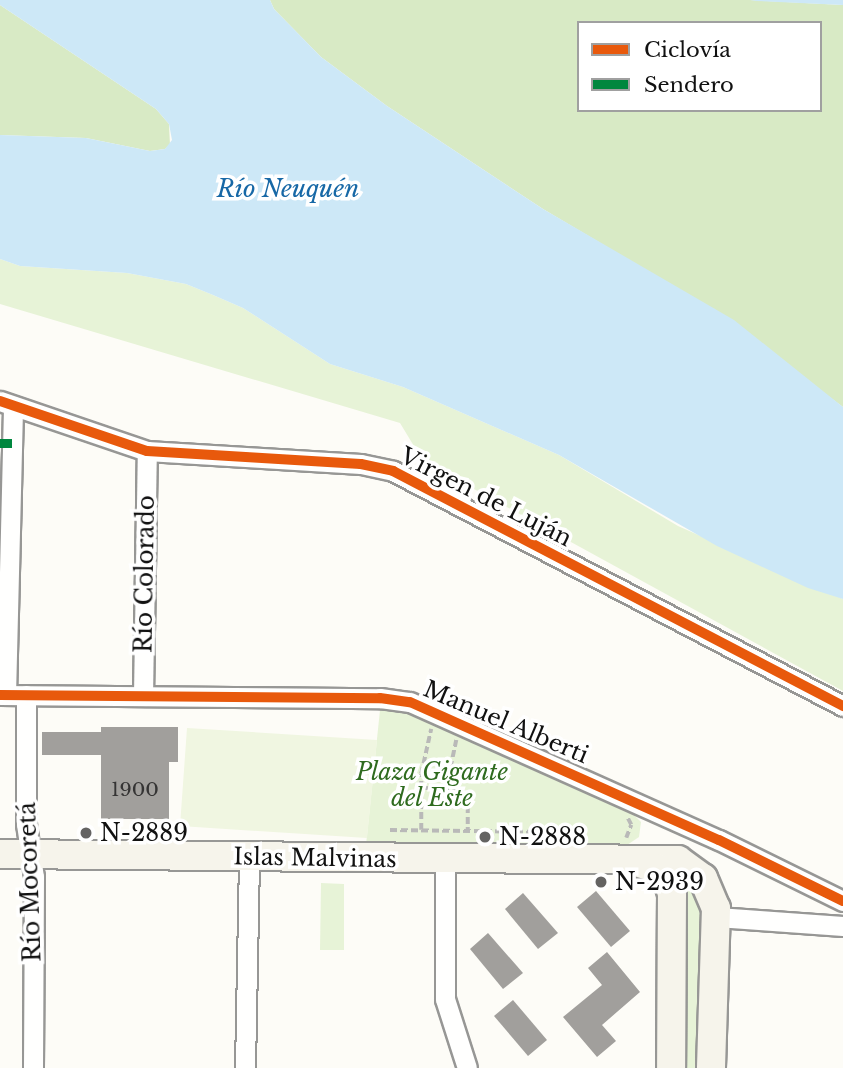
<!DOCTYPE html>
<html>
<head>
<meta charset="utf-8">
<style>
	body { margin:0 }
	#map { position:relative; width:843px; height:1068px; overflow:hidden; background:#fdfcf7; font-family:"Libre Baskerville",serif }
	div>[style] { position:absolute }
	.green>* { inset:0; background:#e7f3d7 }
	.forest>* { inset:0; background:#d8eac5 }
	.pitch>* { inset:0; background:#f0f6e1 }
	.water>* { inset:0; background:#cde8f7 }
	.building>* { inset:0; background:#a19f9c }
	.path>* { height:3.5px; margin-top:-1.75px; transform-origin:0; background:repeating-linear-gradient(90deg,#b9b9b8 0 7px,transparent 0 10.5px) }
	.roads { filter:drop-shadow(2px 0 #979795) drop-shadow(-2px 0 #979795) drop-shadow(0 2px #979795) drop-shadow(0 -2px #979795) }
	.street>* { height:19px; margin:-9.5px; padding:0 9.5px; transform-origin:9.5px; border-radius:9.5px; background:#fffffe }
	.secondary>* { height:28px; margin:-14px; padding:0 14px; transform-origin:14px; border-radius:14px; background:#f6f4eb }
	.quiet>* { height:9px; margin-top:-4.5px; transform-origin:0; background:repeating-linear-gradient(90deg,#00873e 0 18px,transparent 0 27px) }
	.cycleway>* { height:10px; margin:-5px; padding:0 5px; transform-origin:5px; border-radius:5px; background:#e8590c }
	.dots>* { width:19px; height:19px; translate:-50% -50%; box-sizing:border-box; border:4px solid #fff; border-radius:50% }
	span { translate:-50% -50%; white-space:nowrap; text-align:center; line-height:1.15; -webkit-text-stroke:7px #fff; paint-order:stroke }
	.number-label { font-size:19px; color:#353434 }
	.number-label span { -webkit-text-stroke-width:0 }
	.street-label { font-size:23px; color:#111 }
	.park-label { font-size:23px; color:#2f6b1f; font-style:italic }
	.poi-label { font-size:23px; color:#111 }
	.left { translate:0 -50%; text-align:left }
	.water-label { font-size:24px; color:#1768a6; font-style:italic }
	.legend { position:absolute; left:577px; top:21px; width:245px; height:91px; box-sizing:border-box; background:#fff; border:2px solid #a0a0a0; margin:0; padding:9px 12px; list-style:none; font-size:21px; color:#111 }
	.legend li { display:flex; align-items:center; gap:14px; height:35px }
	.legend b { width:35px; border:2px solid #a0a0a0 }
</style>
</head>
<body>
<div id="map">
	<div class="green">
		<div style="clip-path:polygon(0 259px,20px 266px,127px 273px,186px 284px,213px 295px,243px 308px,330px 364px,403px 387px,559px 455px,678px 526px,843px 599px,843px 691px,423px 461px,400px 423px,0 304px)"></div>
		<div style="clip-path:polygon(380px 710px,407px 710px,429px 719px,634px 815px,641px 822px,639px 837px,624px 847px,366px 845px)"></div>
		<div style="clip-path:polygon(683px 874px,705px 897px,702px 1068px,679px 1068px,680px 903px)"></div>
		<div style="clip-path:polygon(321px 883px,344px 884px,344px 950px,320px 950px)"></div>
	</div>
	<div class="forest">
		<div style="clip-path:polygon(evenodd,270px 0,750px 0,843px 5px,843px 407px,796px 372px,634px 263px,543px 209px,387px 106px,321px 57px,274px 9px,270px 0,579px 23px,820px 23px,820px 110px,579px 110px,579px 23px)"></div>
		<div style="clip-path:polygon(0 5px,156px 109px,169px 124px,170px 145px,165px 149px,150px 151px,86px 138px,0 135px)"></div>
	</div>
	<div class="pitch">
		<div style="clip-path:polygon(187px 728px,377px 740px,367px 838px,180px 826px)"></div>
	</div>
	<div class="water">
		<div style="clip-path:polygon(0 0,270px 0,274px 9px,321px 57px,387px 106px,543px 209px,734px 320px,843px 407px,843px 599px,808px 588px,717px 546px,559px 455px,403px 387px,330px 364px,243px 308px,213px 295px,186px 284px,127px 273px,20px 266px,0 259px,0 135px,86px 138px,150px 151px,165px 149px,172px 140px,169px 124px,156px 109px,0 5px)"></div>
		<div style="clip-path:polygon(750px 0,843px 0,843px 5px,757px 1px)"></div>
	</div>
	<div class="building">
		<div style="clip-path:polygon(101px 727px,178px 727px,178px 762px,169px 762px,169px 819px,101px 819px,101px 755px,42px 755px,42px 732px,101px 732px)"></div>
		<div style="clip-path:polygon(596px 891px,630px 931px,611px 947px,577px 907px)"></div>
		<div style="clip-path:polygon(523px 893px,558px 933px,538px 949px,505px 909px)"></div>
		<div style="clip-path:polygon(488px 933px,523px 973px,503px 989px,470px 949px)"></div>
		<div style="clip-path:polygon(607px 952px,640px 992px,602px 1025px,616px 1041px,597px 1057px,563px 1017px,602px 985px,588px 968px)"></div>
		<div style="clip-path:polygon(513px 1000px,547px 1040px,528px 1056px,494px 1016px)"></div>
	</div>
	<div class="path">
		<div style="left:421px;top:788px;width:34px"></div>
		<div style="left:455px;top:788px;width:15px;rotate:32deg"></div>
		<div style="left:468px;top:796px;width:35px;rotate:90deg"></div>
		<div style="left:446px;top:788px;width:49px;rotate:-78.2deg"></div>
		<div style="left:390px;top:830px;width:161px;rotate:0.7deg"></div>
		<div style="left:551px;top:832px;width:5px;rotate:90deg"></div>
		<div style="left:421px;top:830px;width:56px;rotate:-90deg"></div>
		<div style="left:421px;top:774px;width:46px;rotate:-77.5deg"></div>
		<div style="left:626px;top:838px;width:14px;rotate:-69deg"></div>
		<div style="left:631px;top:825px;width:7px;rotate:-117deg"></div>
	</div>
	<div class="roads">
		<div class="street">
			<div style="left:0;top:401px;width:155px;rotate:18.8deg"></div>
			<div style="left:147px;top:451px;width:214px;rotate:3.5deg"></div>
			<div style="left:361px;top:464px;width:33px;rotate:12deg"></div>
			<div style="left:393px;top:471px;width:508px;rotate:27.57deg"></div>
			<div style="left:0;top:695px;width:380px;rotate:0.5deg"></div>
			<div style="left:380px;top:698px;width:30px;rotate:8deg"></div>
			<div style="left:410px;top:702px;width:338px;rotate:24.1deg"></div>
			<div style="left:719px;top:840px;width:138px;rotate:26.2deg"></div>
			<div style="left:6px;top:695px;width:289px;rotate:-88.6deg"></div>
			<div style="left:26px;top:695px;width:129px;rotate:90deg"></div>
			<div style="left:26px;top:824px;width:54px;rotate:81.4deg"></div>
			<div style="left:34px;top:877px;width:191px;rotate:90.3deg"></div>
			<div style="left:143px;top:696px;width:245px;rotate:-89.1deg"></div>
			<div style="left:445px;top:860px;width:139px;rotate:90deg"></div>
			<div style="left:445px;top:999px;width:72px;rotate:72.3deg"></div>
			<div style="left:717px;top:917px;width:126px;rotate:4.1deg"></div>
			<div style="left:245px;top:1068px;width:210px;rotate:-88.9deg"></div>
		</div>
		<div class="secondary">
			<div style="left:0;top:854px;width:678px;rotate:0.51deg"></div>
			<div style="left:678px;top:860px;width:31px;rotate:36deg"></div>
			<div style="left:703px;top:878px;width:33px;rotate:67deg"></div>
			<div style="left:716px;top:908px;width:160px;rotate:91.8deg"></div>
			<div style="left:633px;top:861px;width:24px;rotate:17deg"></div>
			<div style="left:656px;top:868px;width:21px;rotate:51deg"></div>
			<div style="left:669px;top:884px;width:10px;rotate:73deg"></div>
			<div style="left:672px;top:894px;width:174px;rotate:90.3deg"></div>
		</div>
	</div>
	<div class="quiet">
		<div style="left:0;top:443px;width:12px"></div>
	</div>
	<div class="cycleway">
		<div style="left:0;top:401px;width:155px;rotate:18.8deg"></div>
		<div style="left:147px;top:451px;width:214px;rotate:3.5deg"></div>
		<div style="left:361px;top:464px;width:33px;rotate:12deg"></div>
		<div style="left:393px;top:471px;width:508px;rotate:27.57deg"></div>
		<div style="left:0;top:695px;width:380px;rotate:0.5deg"></div>
		<div style="left:380px;top:698px;width:30px;rotate:8deg"></div>
		<div style="left:410px;top:702px;width:338px;rotate:24.1deg"></div>
		<div style="left:719px;top:840px;width:138px;rotate:26.2deg"></div>
	</div>
	<div class="dots">
		<div style="left:86px;top:833px;background:#646362"></div>
		<div style="left:485px;top:837px;background:#646362"></div>
		<div style="left:601px;top:882px;background:#646362"></div>
	</div>
	<div class="number-label">
		<span style="left:135px;top:790px">1900</span>
	</div>
	<div class="street-label">
		<span style="left:486px;top:497px;rotate:27deg">Virgen de Luján</span>
		<span style="left:145px;top:574px;rotate:-89deg">Río Colorado</span>
		<span style="left:506px;top:722px;rotate:23deg">Manuel Alberti</span>
		<span style="left:315px;top:858px;rotate:1deg">Islas Malvinas</span>
		<span style="left:30px;top:882px;rotate:-92deg">Río Mocoretá</span>
	</div>
	<div class="park-label">
		<span style="left:432px;top:785px">Plaza Gigante<br>del Este</span>
	</div>
	<div class="poi-label">
		<span class="left" style="left:100px;top:833px">N-2889</span>
		<span class="left" style="left:499px;top:837px">N-2888</span>
		<span class="left" style="left:615px;top:882px">N-2939</span>
	</div>
	<div class="water-label">
		<span style="left:288px;top:189px">Río Neuquén</span>
	</div>
	<ul class="legend">
	<li><b style="height:9px;background:#e8590c"></b>Ciclovía</li>
	<li><b style="height:9px;background:#00873e"></b>Sendero</li>
	</ul>
</div>
</body>
</html>
